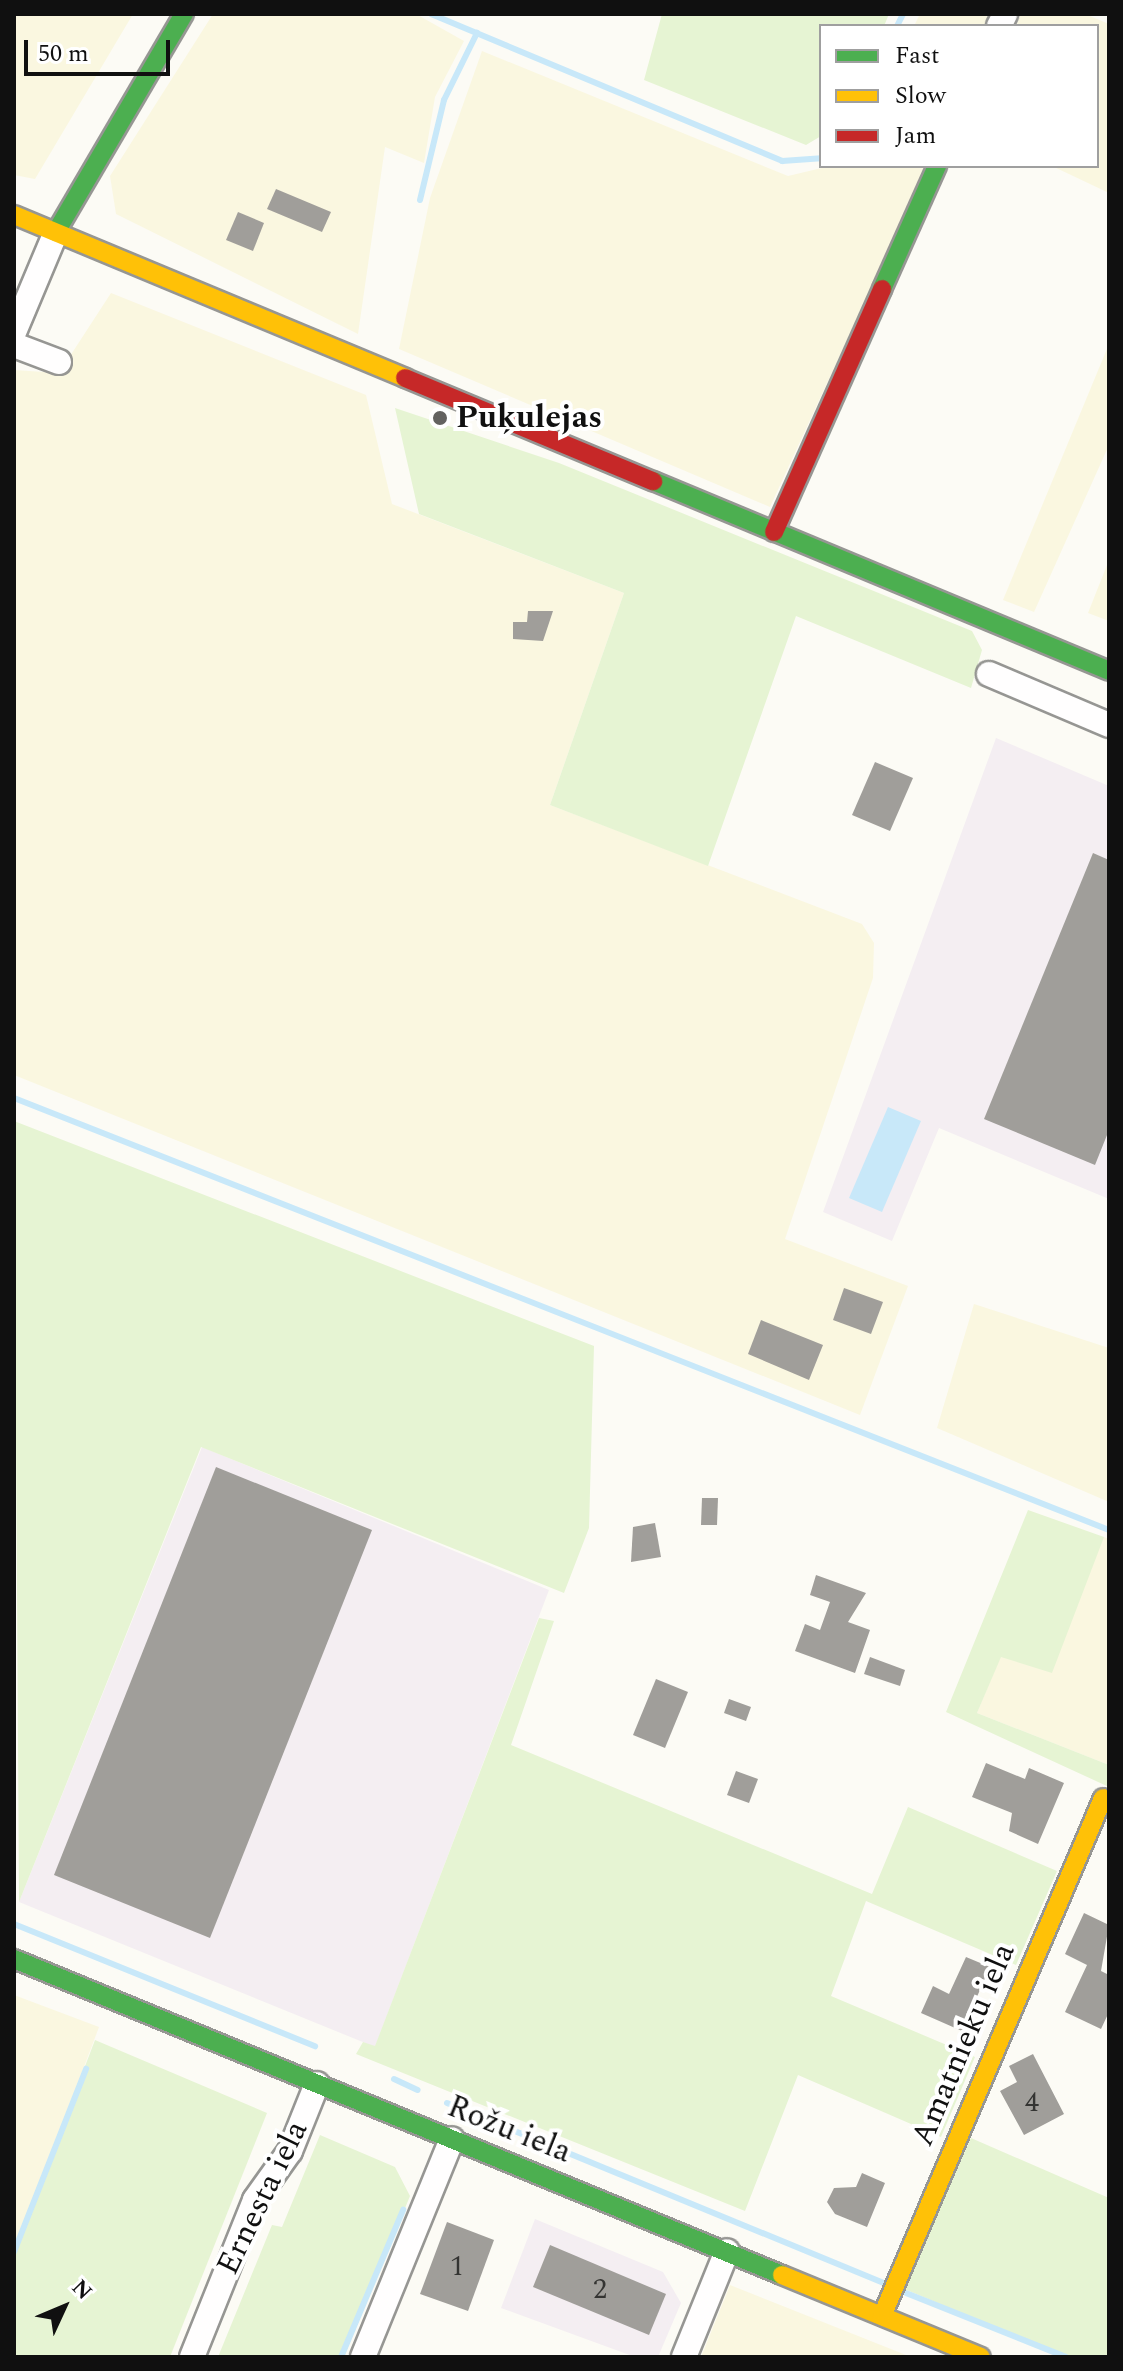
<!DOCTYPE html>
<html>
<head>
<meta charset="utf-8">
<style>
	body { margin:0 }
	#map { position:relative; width:1123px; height:2371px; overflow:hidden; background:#fcfbf5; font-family:Spectral,serif }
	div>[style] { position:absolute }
	.industrial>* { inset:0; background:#f4eef2 }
	.farmland>* { inset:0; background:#faf7e0 }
	.green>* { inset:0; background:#e6f4d3 }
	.water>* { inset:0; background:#c8e8f9 }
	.stream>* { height:6px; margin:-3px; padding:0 3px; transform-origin:3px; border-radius:3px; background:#c8e8f9 }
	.building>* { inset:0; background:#a09e9a }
	.roads { filter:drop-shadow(2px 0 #969693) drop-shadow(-2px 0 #969693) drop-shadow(0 2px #969693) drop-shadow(0 -2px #969693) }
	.street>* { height:24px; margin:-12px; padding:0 12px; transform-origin:12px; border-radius:12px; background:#fffefe }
	.fast>* { height:18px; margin:-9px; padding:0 9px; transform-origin:9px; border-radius:9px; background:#4caf50 }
	.slow>* { height:18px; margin:-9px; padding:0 9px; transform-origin:9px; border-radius:9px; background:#ffc107 }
	.jam>* { height:18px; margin:-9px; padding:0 9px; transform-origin:9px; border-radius:9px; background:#c62828 }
	.dots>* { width:22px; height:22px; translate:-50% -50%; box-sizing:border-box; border:4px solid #fff; border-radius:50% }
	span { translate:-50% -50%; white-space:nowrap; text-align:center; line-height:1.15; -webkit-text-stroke:8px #fff; paint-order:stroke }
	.number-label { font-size:28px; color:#343432 }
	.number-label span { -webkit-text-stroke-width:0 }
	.poi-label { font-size:32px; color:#101010; font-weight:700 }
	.left { translate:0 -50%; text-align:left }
	.street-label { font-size:32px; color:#101010 }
	.frame { position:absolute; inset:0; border:16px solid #101010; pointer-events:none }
	.legend { position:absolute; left:819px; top:24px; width:280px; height:144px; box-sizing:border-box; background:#fff; border:2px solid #9f9f9f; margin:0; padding:10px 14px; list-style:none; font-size:24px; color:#101010 }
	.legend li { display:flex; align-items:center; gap:16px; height:40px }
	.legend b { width:40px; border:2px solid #9f9f9f }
	.north { position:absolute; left:24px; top:2267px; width:80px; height:80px; -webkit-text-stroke:6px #fff; paint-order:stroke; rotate:46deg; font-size:22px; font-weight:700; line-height:32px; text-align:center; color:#101010 }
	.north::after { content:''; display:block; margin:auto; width:28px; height:36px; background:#101010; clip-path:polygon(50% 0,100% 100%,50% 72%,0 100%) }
	.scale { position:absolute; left:24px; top:40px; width:146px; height:36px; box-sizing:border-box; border:4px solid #101010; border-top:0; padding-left:10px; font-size:24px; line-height:28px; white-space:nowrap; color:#101010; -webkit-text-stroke:6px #fff; paint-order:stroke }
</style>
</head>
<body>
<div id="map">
	<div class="industrial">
		<div style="clip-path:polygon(996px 738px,1109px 786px,1109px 1199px,939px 1128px,892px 1241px,823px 1212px)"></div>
		<div style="clip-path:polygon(202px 1447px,549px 1590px,375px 2047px,19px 1902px)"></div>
		<div style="clip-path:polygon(535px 2219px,663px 2272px,681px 2303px,658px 2357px,635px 2357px,501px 2308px)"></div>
	</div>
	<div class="farmland">
		<div style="clip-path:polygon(14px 14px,133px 14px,35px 179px,14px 175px)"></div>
		<div style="clip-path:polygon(213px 14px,416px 14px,464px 41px,435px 97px,424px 163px,385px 147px,358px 334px,116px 214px,110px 176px)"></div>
		<div style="clip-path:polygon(920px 14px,994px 14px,988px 26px,914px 26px)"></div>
		<div style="clip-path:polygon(1021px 14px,1085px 14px,1109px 24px,1109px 193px,1052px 166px,1097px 166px,1097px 26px,1016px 26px)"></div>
		<div style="clip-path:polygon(482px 51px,788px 176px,830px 166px,927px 166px,770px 507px,399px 349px,430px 198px)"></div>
		<div style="clip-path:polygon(111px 293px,366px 395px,392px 504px,624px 593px,550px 805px,862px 924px,874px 943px,873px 978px,785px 1239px,908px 1286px,860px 1415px,14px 1075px,14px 370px,59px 373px)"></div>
		<div style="clip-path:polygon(1109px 344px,1109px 445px,1034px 612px,1003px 600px)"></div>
		<div style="clip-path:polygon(1109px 560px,1109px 621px,1088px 613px)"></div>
		<div style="clip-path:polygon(974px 1304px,1109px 1348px,1109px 1502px,937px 1428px)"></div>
		<div style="clip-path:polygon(1104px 1537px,1109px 1539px,1109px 1765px,977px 1713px,1000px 1657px)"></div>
		<div style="clip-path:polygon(14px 1995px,99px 2027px,14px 2253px)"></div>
		<div style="clip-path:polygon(730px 2285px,911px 2357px,701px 2357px)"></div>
	</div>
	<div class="green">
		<div style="clip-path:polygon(662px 14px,889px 14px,884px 26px,821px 26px,821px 136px,806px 145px,644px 80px)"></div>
		<div style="clip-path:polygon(395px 408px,559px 463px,972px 631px,982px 650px,971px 688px,796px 616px,708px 866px,550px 805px,624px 593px,419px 514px)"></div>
		<div style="clip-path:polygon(14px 1121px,594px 1346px,589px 1528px,564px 1593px,201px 1447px,19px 1902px)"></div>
		<div style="clip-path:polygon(1028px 1510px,1104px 1537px,1052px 1673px,1001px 1657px,977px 1713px,1109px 1765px,1109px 1787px,946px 1712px)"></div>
		<div style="clip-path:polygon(539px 1618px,554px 1621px,511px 1745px,872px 1894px,908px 1807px,1057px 1871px,1016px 1965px,866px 1901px,831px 1996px,975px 2057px,941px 2137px,798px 2075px,745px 2211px,356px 2054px,363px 2042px,375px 2046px)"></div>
		<div style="clip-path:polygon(95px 2040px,267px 2113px,170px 2357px,14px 2357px,14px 2253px)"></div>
		<div style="clip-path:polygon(320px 2135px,395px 2167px,410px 2196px,344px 2357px,218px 2357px,272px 2225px,282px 2227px)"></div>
		<div style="clip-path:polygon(971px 2138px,1109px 2198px,1109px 2357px,1066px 2357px,902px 2288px)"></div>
	</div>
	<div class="water">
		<div style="clip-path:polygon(888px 1107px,921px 1121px,882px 1212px,849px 1198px)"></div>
	</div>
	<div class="stream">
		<div style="left:431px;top:14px;width:381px;rotate:22.7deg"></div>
		<div style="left:782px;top:161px;width:39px;rotate:-4deg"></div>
		<div style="left:897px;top:26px;width:13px;rotate:-63deg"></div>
		<div style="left:420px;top:200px;width:103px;rotate:-76.5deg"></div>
		<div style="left:444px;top:100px;width:75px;rotate:-63.8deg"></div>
		<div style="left:14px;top:1098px;width:1177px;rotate:21.53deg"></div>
		<div style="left:14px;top:1924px;width:325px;rotate:22.1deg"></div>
		<div style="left:394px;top:2079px;width:26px;rotate:25deg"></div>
		<div style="left:447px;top:2103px;width:473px;rotate:22.4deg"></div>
		<div style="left:14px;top:2252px;width:197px;rotate:-68.5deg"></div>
		<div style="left:906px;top:2293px;width:172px;rotate:21.8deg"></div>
		<div style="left:341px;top:2357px;width:160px;rotate:-67.1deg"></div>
	</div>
	<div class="building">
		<div style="clip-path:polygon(276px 189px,331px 212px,322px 232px,267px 209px)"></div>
		<div style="clip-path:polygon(238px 212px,264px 223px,253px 251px,226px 240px)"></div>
		<div style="clip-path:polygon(528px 611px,553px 611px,543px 641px,513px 639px,513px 622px,527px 622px)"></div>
		<div style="clip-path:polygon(875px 762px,913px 778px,890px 831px,852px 815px)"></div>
		<div style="clip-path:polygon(1093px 853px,1109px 860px,1109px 1130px,1095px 1165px,984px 1119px)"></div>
		<div style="clip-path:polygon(844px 1288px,883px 1302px,871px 1334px,833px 1320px)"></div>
		<div style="clip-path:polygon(761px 1320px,823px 1345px,809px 1380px,748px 1354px)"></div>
		<div style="clip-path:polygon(216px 1467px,372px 1530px,210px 1938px,54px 1875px)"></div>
		<div style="clip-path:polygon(702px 1498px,718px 1498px,717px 1525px,701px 1525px)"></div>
		<div style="clip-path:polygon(655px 1523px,661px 1557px,631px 1562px,633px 1527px)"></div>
		<div style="clip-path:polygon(816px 1575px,866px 1593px,848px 1622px,870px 1630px,855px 1673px,795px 1651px,805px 1624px,820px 1630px,830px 1602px,810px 1595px)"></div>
		<div style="clip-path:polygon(870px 1657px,905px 1670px,900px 1686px,864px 1674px)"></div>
		<div style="clip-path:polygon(656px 1679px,688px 1692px,665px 1748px,633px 1735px)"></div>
		<div style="clip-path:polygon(729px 1699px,751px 1707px,746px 1721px,724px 1713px)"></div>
		<div style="clip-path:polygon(986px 1763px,1025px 1779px,1029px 1768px,1064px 1783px,1038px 1844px,1009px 1831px,1012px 1813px,972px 1797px)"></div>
		<div style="clip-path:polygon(736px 1771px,758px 1779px,749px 1803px,727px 1795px)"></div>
		<div style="clip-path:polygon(1084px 1913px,1109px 1925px,1101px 1971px,1109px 1975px,1109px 2012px,1101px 2029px,1065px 2012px,1087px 1965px,1065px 1954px)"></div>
		<div style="clip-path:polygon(966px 1957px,990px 1967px,962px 2031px,921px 2013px,933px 1986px,949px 1994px)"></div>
		<div style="clip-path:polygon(1033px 2054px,1064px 2114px,1024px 2135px,1000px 2091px,1017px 2082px,1009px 2066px)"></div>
		<div style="clip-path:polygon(862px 2173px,885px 2183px,867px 2227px,835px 2214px,827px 2202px,834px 2188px,856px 2187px)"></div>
		<div style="clip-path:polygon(447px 2222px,494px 2240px,468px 2311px,420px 2294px)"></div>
		<div style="clip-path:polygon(550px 2245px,666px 2294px,649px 2335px,533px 2287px)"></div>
	</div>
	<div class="roads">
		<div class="street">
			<div style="left:999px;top:26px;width:13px;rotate:-63deg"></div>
			<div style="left:14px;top:332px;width:108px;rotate:-67.2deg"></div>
			<div style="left:14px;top:345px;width:48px;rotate:20.7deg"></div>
			<div style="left:989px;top:674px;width:130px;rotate:23deg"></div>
			<div style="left:192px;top:2357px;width:169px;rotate:-68.1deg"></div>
			<div style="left:255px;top:2200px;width:60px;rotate:-54.5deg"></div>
			<div style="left:290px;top:2151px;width:72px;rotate:-68.1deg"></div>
			<div style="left:363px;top:2357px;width:235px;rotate:-67.8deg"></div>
			<div style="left:684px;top:2357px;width:114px;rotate:-67.9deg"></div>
		</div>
		<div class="fast">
			<div style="left:56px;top:232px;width:253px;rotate:-59.6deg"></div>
			<div style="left:882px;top:289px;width:135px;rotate:-65.9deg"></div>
			<div style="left:653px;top:481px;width:494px;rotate:22.6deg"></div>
			<div style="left:14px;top:1959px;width:830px;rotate:22.37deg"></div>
		</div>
		<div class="slow">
			<div style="left:14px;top:215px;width:424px;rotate:22.6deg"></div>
			<div style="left:782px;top:2275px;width:215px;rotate:22.4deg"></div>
			<div style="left:882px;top:2316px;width:563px;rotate:-66.89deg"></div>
		</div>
		<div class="jam">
			<div style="left:405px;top:378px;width:269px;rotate:22.6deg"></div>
			<div style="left:774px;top:532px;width:266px;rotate:-66deg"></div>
		</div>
	</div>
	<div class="dots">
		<div style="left:440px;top:418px;background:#636260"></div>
	</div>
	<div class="number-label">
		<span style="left:1032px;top:2103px">4</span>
		<span style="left:457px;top:2267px">1</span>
		<span style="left:600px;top:2290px">2</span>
	</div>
	<div class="poi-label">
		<span class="left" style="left:456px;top:418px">Puķulejas</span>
	</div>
	<div class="street-label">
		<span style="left:964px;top:2045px;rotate:-67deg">Amatnieku iela</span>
		<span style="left:509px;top:2130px;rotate:22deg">Rožu iela</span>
		<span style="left:263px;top:2198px;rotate:-64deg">Ernesta iela</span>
	</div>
	<div class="frame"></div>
	<ul class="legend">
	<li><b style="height:10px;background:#4caf50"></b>Fast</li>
	<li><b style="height:10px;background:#ffc107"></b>Slow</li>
	<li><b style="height:10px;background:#c62828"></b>Jam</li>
	</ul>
	<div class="north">N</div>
	<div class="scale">50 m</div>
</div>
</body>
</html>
